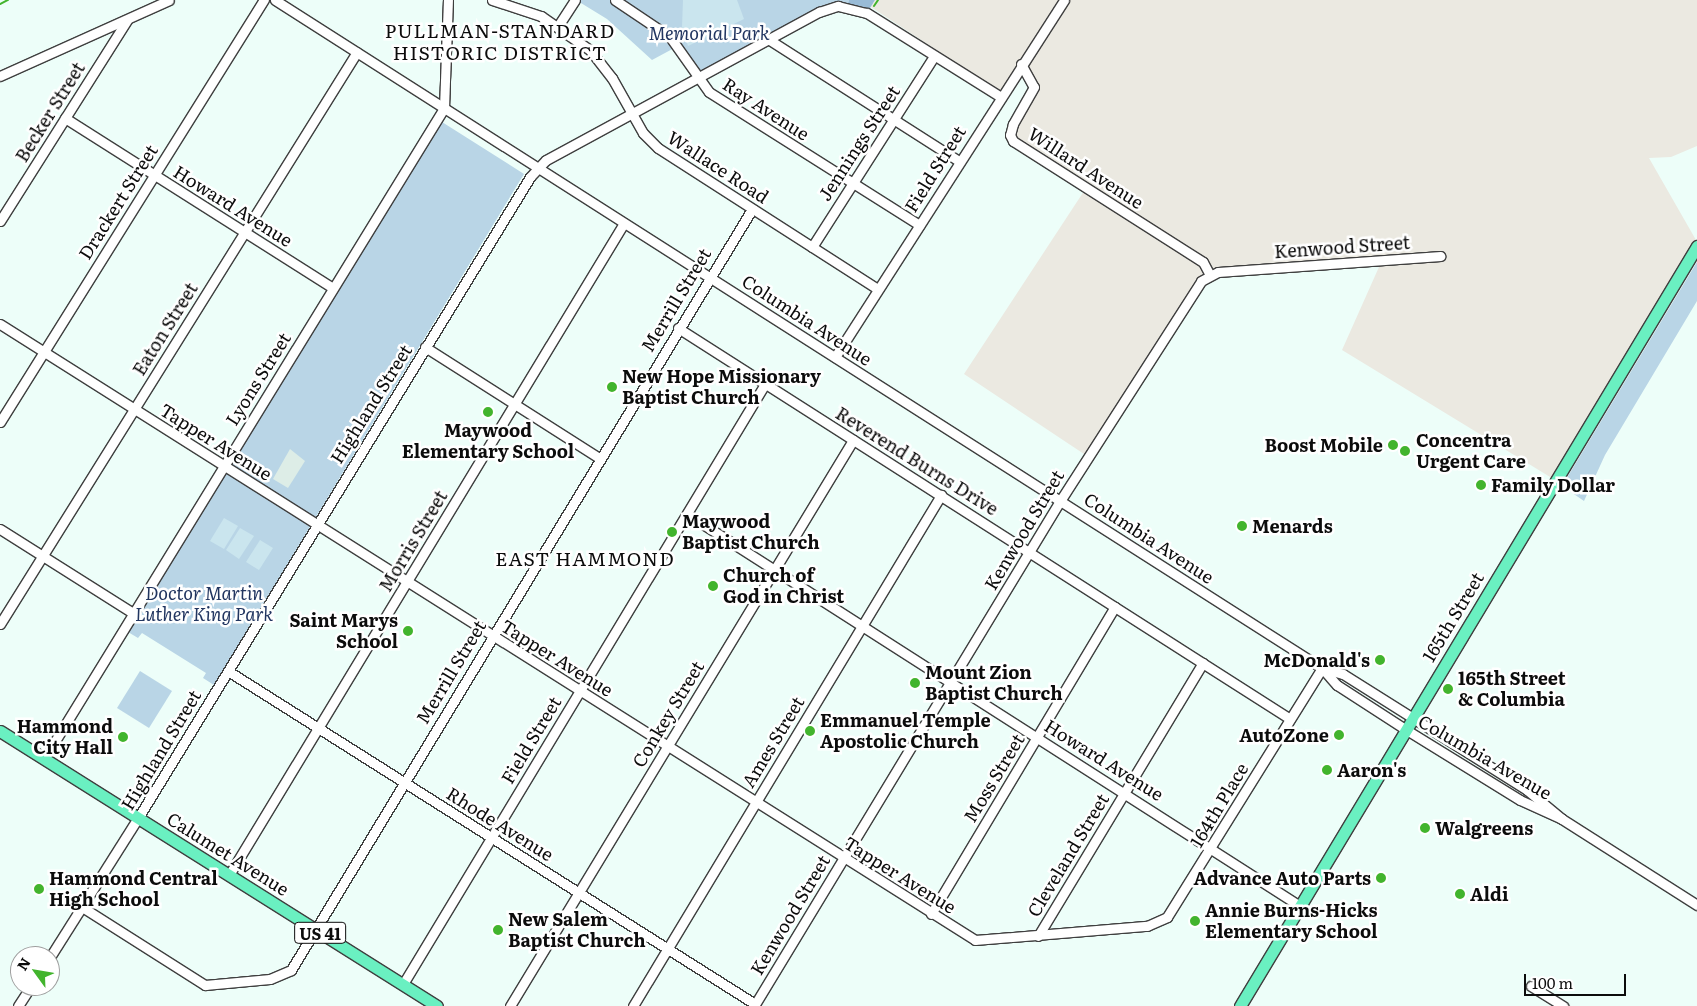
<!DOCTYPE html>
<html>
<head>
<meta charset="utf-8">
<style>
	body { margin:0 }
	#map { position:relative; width:1697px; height:1006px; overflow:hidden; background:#edfef9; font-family:Literata,serif }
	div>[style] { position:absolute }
	.industrial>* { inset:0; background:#ebe9e1 }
	.green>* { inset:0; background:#b9d5e6 }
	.forest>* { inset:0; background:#99bbd6 }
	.pitch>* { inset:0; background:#cae5ee }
	.plaza>* { inset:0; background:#ddede7 }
	.roads { filter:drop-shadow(1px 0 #3f3f3f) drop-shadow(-1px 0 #3f3f3f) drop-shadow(0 1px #3f3f3f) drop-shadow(0 -1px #3f3f3f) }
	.minor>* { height:9px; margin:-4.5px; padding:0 4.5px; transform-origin:4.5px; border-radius:4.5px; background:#fff }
	.major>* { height:11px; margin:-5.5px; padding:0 5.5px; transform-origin:5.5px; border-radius:5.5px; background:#6af0c1 }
	.rail>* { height:2px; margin:-1px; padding:0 1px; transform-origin:1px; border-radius:1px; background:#42b42d }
	.dots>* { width:14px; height:14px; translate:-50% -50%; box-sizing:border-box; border:2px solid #fff; border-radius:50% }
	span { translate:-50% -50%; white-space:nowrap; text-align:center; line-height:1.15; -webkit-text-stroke:5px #fff; paint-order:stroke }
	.shield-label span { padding:1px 4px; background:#fff; border:1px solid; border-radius:4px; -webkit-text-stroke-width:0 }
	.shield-label { font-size:16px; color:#0c0c0c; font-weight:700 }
	.park-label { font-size:18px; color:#213560; font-style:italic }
	.street-label { font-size:18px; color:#0c0c0c }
	.poi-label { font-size:18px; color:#0c0c0c; font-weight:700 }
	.left { translate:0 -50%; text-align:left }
	.right { translate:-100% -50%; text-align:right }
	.neighbourhood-label { font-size:19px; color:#0c0c0c; letter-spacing:1px }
	.north { position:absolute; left:10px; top:946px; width:50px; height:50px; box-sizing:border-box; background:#fff; border:1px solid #9e9e9e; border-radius:50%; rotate:302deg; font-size:14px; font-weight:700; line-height:20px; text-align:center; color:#0c0c0c }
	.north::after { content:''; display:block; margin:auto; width:18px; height:22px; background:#42b42d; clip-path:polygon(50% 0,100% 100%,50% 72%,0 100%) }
	.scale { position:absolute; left:1524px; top:974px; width:102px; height:22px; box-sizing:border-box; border:2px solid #0c0c0c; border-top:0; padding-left:6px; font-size:15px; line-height:18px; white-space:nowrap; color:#0c0c0c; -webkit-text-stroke:4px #fff; paint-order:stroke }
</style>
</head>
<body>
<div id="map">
	<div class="industrial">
		<div style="clip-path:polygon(875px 0,1697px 0,1697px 146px,1671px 157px,1649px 158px,1696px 240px,1555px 480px,1342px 350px,1383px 258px,1209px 275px,1087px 456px,964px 374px,1088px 185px,1017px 139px,1015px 127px,1038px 82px,1021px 58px,1000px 92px,871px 7px)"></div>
	</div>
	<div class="green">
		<div style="clip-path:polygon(576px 0,849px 0,847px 6px,838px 6px,698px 78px,678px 46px,652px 60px,607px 19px)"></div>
		<div style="clip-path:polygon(442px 122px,524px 174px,214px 685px,203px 678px,206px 673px,142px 633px,138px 638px,128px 632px)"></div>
		<div style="clip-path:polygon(1697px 262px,1697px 301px,1605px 455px,1584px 501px,1562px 486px)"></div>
		<div style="clip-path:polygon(140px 671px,172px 691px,149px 728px,117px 708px)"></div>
	</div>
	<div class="forest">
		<div style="clip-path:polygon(849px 0,875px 0,867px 13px,847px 6px)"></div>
	</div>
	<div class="pitch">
		<div style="clip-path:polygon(683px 0,737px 0,744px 19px,688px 46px,682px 27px)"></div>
		<div style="clip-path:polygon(224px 518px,238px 526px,224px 549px,210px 541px)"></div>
		<div style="clip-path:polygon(240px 528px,254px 536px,239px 559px,226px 550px)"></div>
		<div style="clip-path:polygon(260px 540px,273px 548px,259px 570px,246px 562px)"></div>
	</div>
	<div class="plaza">
		<div style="clip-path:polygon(290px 449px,305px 461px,288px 488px,273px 479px)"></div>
	</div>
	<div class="roads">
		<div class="minor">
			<div style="left:275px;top:0;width:1242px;rotate:32.54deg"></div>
			<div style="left:1322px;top:668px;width:23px;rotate:49deg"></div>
			<div style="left:1337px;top:685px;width:81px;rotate:32.9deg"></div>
			<div style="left:1405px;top:729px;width:135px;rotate:31.7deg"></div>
			<div style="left:1520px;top:800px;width:46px;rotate:24.3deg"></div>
			<div style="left:492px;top:0;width:52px;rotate:18.1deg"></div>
			<div style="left:541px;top:16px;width:60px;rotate:34.8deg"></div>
			<div style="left:590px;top:50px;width:36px;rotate:52deg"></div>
			<div style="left:612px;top:78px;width:63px;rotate:60.6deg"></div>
			<div style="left:643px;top:133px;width:21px;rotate:45deg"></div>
			<div style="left:658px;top:148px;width:261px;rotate:32.7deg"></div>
			<div style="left:615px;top:0;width:66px;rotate:33.9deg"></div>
			<div style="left:670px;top:37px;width:67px;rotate:54.7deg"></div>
			<div style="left:709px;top:92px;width:249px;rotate:32.3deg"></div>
			<div style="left:558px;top:26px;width:31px;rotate:-57deg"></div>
			<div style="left:768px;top:39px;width:227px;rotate:32.6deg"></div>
			<div style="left:1021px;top:64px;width:26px;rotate:61deg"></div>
			<div style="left:1034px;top:87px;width:43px;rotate:119.6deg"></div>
			<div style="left:1013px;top:124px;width:11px;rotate:105deg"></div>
			<div style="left:1010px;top:135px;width:7px;rotate:63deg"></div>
			<div style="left:1013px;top:141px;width:225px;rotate:32.5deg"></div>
			<div style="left:1203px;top:262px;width:15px;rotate:62deg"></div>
			<div style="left:0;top:76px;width:185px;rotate:-24.2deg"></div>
			<div style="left:65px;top:118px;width:317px;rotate:32.4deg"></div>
			<div style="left:0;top:221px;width:238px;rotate:-57.7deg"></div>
			<div style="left:812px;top:247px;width:227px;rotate:-57.4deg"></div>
			<div style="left:0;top:324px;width:1153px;rotate:32.28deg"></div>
			<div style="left:975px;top:940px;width:173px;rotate:-4.7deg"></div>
			<div style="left:1147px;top:926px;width:22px;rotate:-24deg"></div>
			<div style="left:1167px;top:917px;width:293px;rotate:-58.1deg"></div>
			<div style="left:678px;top:328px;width:726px;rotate:32.57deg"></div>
			<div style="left:425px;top:347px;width:206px;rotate:32.5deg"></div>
			<div style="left:835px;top:357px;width:424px;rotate:-57.3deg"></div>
			<div style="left:0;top:422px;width:498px;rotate:-58deg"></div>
			<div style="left:687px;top:514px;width:728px;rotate:32.6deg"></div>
			<div style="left:0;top:529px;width:157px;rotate:32.3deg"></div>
			<div style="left:0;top:624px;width:674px;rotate:-58.03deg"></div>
			<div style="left:1322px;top:668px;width:22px;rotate:16deg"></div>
			<div style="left:1343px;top:674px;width:218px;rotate:32.2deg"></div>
			<div style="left:1527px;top:790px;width:45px;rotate:39.6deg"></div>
			<div style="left:1562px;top:819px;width:160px;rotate:32.5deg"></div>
			<div style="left:228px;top:671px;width:623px;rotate:32.29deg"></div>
			<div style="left:44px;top:759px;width:764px;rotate:-58.43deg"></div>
			<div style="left:444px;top:108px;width:108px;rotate:-87.9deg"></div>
			<div style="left:229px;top:875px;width:762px;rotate:-58.79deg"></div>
			<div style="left:82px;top:907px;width:146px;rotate:32.4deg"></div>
			<div style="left:205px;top:985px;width:65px;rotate:-5.3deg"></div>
			<div style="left:270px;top:979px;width:23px;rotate:-23deg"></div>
			<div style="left:291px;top:970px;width:890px;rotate:-58.79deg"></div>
			<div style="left:931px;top:914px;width:358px;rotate:-59.1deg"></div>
			<div style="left:1038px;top:936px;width:319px;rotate:-58.9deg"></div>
			<div style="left:50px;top:957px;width:165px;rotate:-57.7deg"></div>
			<div style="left:138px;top:818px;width:751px;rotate:-58.55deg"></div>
			<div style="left:530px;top:177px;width:23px;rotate:-47deg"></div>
			<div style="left:546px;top:160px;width:311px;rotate:-28.5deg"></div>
			<div style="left:819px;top:12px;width:20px;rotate:-18deg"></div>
			<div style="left:838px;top:6px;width:30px;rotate:14deg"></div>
			<div style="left:867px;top:13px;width:158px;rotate:32.1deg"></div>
			<div style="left:403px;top:984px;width:701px;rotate:-58.9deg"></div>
			<div style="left:1531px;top:986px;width:38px;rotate:32deg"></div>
			<div style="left:18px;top:1006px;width:24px;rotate:-57deg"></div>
			<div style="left:510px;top:1006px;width:662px;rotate:-58.78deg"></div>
			<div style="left:633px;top:1006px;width:597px;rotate:-58.92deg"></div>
			<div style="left:754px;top:1006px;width:590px;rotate:-58.79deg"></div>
			<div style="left:1060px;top:501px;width:261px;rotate:-57.3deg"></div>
			<div style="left:1201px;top:281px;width:19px;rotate:-28deg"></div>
			<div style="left:1218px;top:272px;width:223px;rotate:-4.1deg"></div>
		</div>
		<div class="major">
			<div style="left:0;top:731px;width:516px;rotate:32.18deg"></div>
			<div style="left:1240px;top:1006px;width:887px;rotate:-58.98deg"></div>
		</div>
	</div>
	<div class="rail">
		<div style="left:0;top:4px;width:9px;rotate:-27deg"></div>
		<div style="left:874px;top:6px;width:7px;rotate:-56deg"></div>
	</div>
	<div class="dots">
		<div style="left:612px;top:387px;background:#42b42d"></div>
		<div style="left:488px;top:412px;background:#42b42d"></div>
		<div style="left:1393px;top:445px;background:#42b42d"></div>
		<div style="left:1405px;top:451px;background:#42b42d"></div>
		<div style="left:1481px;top:485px;background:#42b42d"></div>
		<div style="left:1242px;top:526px;background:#42b42d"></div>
		<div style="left:672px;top:532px;background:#42b42d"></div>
		<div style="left:713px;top:586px;background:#42b42d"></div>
		<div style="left:408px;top:631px;background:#42b42d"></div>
		<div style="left:1380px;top:660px;background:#42b42d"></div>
		<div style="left:915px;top:683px;background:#42b42d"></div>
		<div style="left:1448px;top:689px;background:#42b42d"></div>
		<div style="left:810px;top:731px;background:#42b42d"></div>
		<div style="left:1339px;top:735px;background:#42b42d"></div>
		<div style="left:123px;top:737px;background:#42b42d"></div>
		<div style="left:1327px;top:770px;background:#42b42d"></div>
		<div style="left:1425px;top:828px;background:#42b42d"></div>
		<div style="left:1381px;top:878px;background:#42b42d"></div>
		<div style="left:39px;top:889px;background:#42b42d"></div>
		<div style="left:1460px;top:894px;background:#42b42d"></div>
		<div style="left:1195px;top:921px;background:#42b42d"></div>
		<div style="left:498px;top:930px;background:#42b42d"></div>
	</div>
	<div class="shield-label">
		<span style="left:320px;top:933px">US 41</span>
	</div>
	<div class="park-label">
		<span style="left:709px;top:33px">Memorial Park</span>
		<span style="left:204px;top:604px">Doctor Martin<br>Luther King Park</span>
	</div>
	<div class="street-label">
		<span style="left:766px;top:109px;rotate:33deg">Ray Avenue</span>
		<span style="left:50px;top:112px;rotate:-58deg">Becker Street</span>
		<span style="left:859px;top:143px;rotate:-57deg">Jennings Street</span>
		<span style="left:718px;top:167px;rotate:33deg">Wallace Road</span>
		<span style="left:1086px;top:168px;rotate:33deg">Willard Avenue</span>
		<span style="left:935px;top:169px;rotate:-58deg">Field Street</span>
		<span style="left:118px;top:202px;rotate:-58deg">Drackert Street</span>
		<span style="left:233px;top:206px;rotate:32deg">Howard Avenue</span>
		<span style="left:1342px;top:247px;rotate:-4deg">Kenwood Street</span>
		<span style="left:676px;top:300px;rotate:-59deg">Merrill Street</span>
		<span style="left:807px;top:320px;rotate:33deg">Columbia Avenue</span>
		<span style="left:165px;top:329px;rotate:-58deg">Eaton Street</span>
		<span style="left:258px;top:379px;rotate:-58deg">Lyons Street</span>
		<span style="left:371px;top:404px;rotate:-58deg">Highland Street</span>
		<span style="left:216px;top:442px;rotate:32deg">Tapper Avenue</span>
		<span style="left:917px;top:461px;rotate:32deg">Reverend Burns Drive</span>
		<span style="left:1024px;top:530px;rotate:-59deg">Kenwood Street</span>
		<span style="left:1149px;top:538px;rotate:33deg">Columbia Avenue</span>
		<span style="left:413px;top:541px;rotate:-59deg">Morris Street</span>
		<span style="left:1453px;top:617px;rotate:-59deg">165th Street</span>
		<span style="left:557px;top:658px;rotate:32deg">Tapper Avenue</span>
		<span style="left:451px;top:672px;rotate:-59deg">Merrill Street</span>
		<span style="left:668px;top:714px;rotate:-59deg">Conkey Street</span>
		<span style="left:531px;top:740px;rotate:-59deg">Field Street</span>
		<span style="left:773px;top:742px;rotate:-59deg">Ames Street</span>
		<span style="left:161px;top:750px;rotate:-59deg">Highland Street</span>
		<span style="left:1485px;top:757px;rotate:30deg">Columbia Avenue</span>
		<span style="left:1104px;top:760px;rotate:32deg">Howard Avenue</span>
		<span style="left:994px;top:778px;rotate:-59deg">Moss Street</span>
		<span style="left:1219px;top:805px;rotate:-59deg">164th Place</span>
		<span style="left:500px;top:824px;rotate:32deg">Rhode Avenue</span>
		<span style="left:228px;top:854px;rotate:32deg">Calumet Avenue</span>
		<span style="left:1068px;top:855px;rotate:-59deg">Cleveland Street</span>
		<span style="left:900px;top:875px;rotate:32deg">Tapper Avenue</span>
		<span style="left:790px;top:915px;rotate:-59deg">Kenwood Street</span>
	</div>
	<div class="poi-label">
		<span class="left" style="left:622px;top:387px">New Hope Missionary<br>Baptist Church</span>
		<span style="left:488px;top:441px">Maywood<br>Elementary School</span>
		<span class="left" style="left:1416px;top:451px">Concentra<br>Urgent Care</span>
		<span class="right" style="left:1383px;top:445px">Boost Mobile</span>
		<span class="left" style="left:1491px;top:485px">Family Dollar</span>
		<span class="left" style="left:682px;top:532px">Maywood<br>Baptist Church</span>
		<span class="left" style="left:1252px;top:526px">Menards</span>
		<span class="left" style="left:723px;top:586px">Church of<br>God in Christ</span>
		<span class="right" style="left:398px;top:631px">Saint Marys<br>School</span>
		<span class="right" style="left:1370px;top:660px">McDonald's</span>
		<span class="left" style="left:925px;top:683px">Mount Zion<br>Baptist Church</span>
		<span class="left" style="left:1458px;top:689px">165th Street<br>&amp; Columbia</span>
		<span class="left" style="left:820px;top:731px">Emmanuel Temple<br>Apostolic Church</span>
		<span class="right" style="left:113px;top:737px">Hammond<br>City Hall</span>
		<span class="right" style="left:1329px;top:735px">AutoZone</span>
		<span class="left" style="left:1337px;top:770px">Aaron's</span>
		<span class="left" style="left:1435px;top:828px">Walgreens</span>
		<span class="right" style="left:1371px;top:878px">Advance Auto Parts</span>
		<span class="left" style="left:49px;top:889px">Hammond Central<br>High School</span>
		<span class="left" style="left:1470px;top:894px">Aldi</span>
		<span class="left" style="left:1205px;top:921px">Annie Burns-Hicks<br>Elementary School</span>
		<span class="left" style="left:508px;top:930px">New Salem<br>Baptist Church</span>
	</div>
	<div class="neighbourhood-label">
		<span style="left:500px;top:42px">PULLMAN-STANDARD<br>HISTORIC DISTRICT</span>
		<span style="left:585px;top:559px">EAST HAMMOND</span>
	</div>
	<div class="north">N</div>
	<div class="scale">100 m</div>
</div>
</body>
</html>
